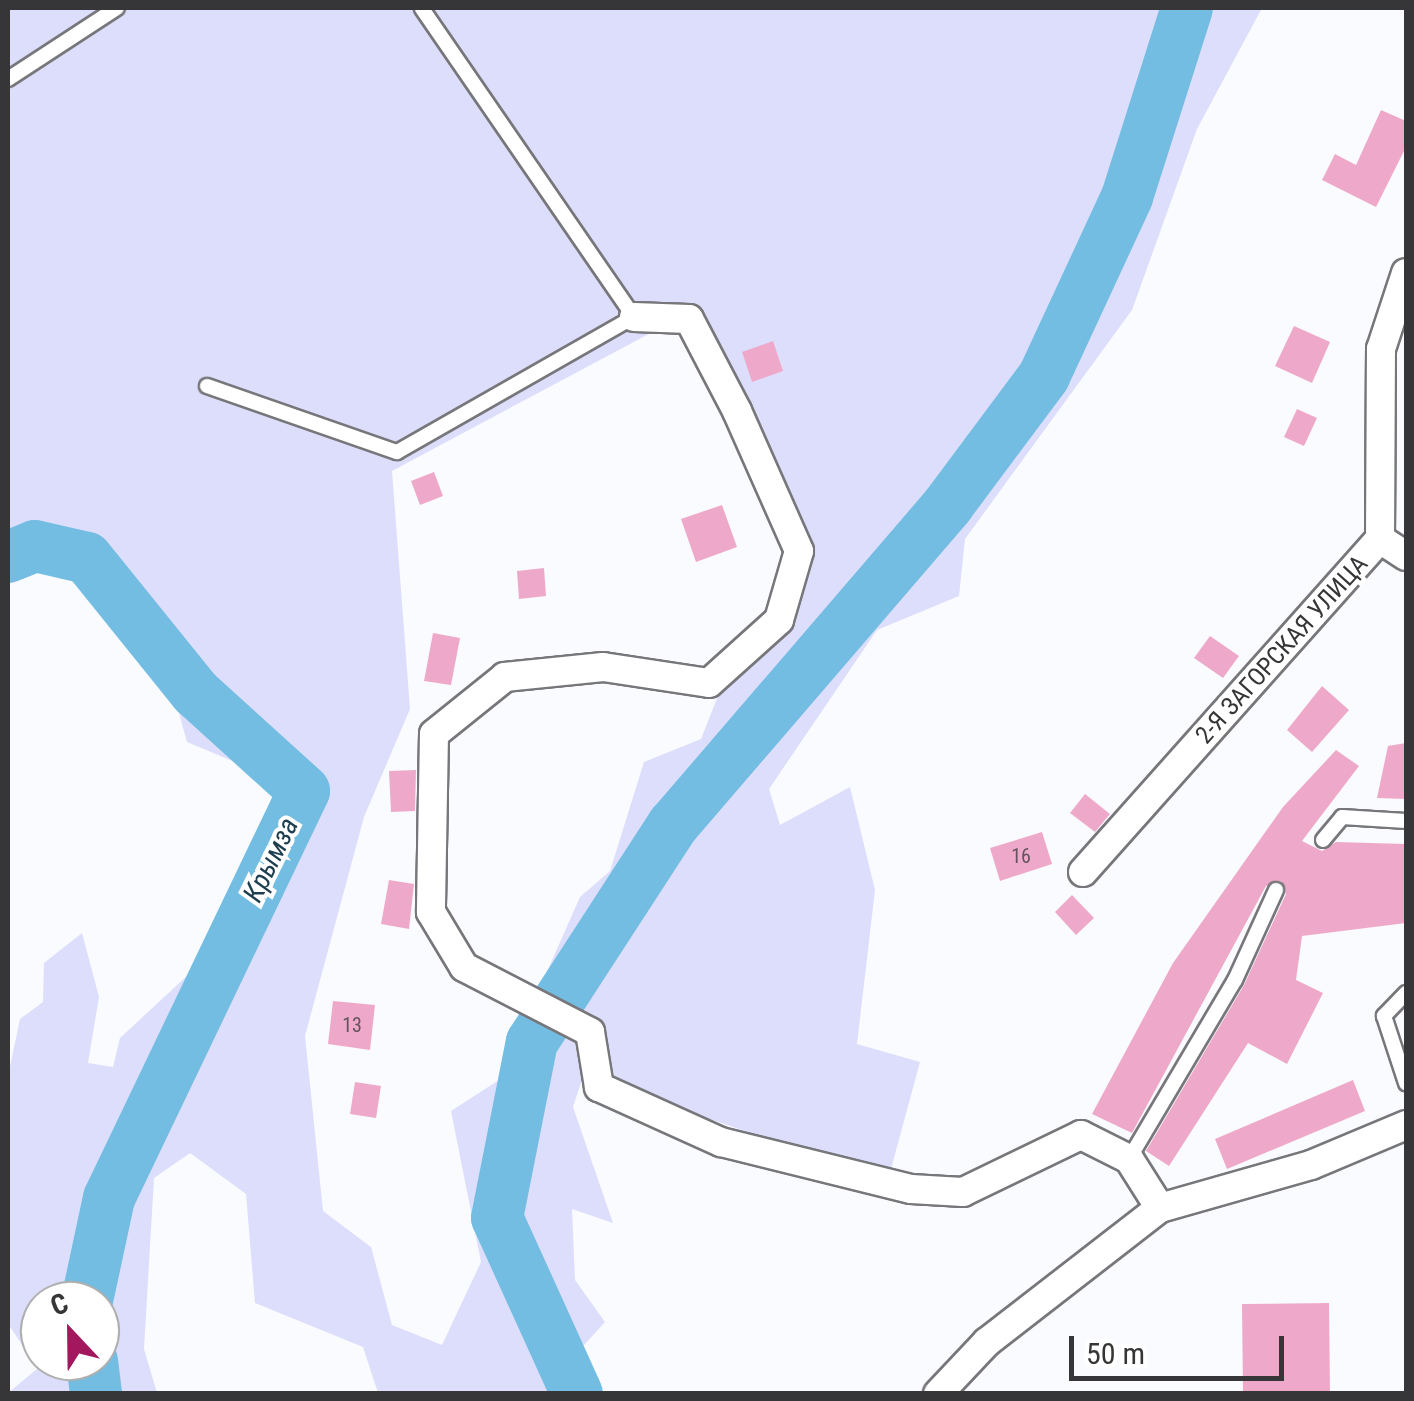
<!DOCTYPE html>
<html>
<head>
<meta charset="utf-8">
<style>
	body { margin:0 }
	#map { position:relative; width:1414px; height:1401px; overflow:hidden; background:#fafbff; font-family:"Roboto Condensed",sans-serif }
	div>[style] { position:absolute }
	.green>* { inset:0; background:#dddefc }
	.river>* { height:52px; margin:-26px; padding:0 26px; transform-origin:26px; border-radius:26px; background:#72bde1 }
	.building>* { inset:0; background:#eea9ca }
	.roads { filter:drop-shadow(2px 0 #77777b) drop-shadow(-2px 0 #77777b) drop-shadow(0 2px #77777b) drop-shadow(0 -2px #77777b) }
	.service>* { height:14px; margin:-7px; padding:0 7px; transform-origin:7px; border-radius:7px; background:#fff }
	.minor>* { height:28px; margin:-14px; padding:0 14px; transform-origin:14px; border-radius:14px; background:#fff }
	span { translate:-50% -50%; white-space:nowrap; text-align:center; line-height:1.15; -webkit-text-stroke:8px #fff; paint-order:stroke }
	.number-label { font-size:20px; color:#64535c }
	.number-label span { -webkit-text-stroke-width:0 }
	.street-label { font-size:25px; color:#363638 }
	.water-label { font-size:28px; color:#1c3e4e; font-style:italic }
	.frame { position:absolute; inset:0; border:10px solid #363638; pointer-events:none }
	.north { position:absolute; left:20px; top:1281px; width:100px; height:100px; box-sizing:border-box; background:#fff; border:2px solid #afafaf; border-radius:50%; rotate:338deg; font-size:28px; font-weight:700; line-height:40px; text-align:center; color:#363638 }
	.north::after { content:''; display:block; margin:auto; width:35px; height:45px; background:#a3175e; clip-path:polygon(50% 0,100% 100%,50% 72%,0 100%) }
	.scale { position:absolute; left:1069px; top:1336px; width:215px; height:45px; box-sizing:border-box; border:5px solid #363638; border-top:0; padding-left:12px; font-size:30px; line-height:35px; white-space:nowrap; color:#363638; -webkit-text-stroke:8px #fff; paint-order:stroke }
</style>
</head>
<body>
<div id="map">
	<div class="green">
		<div style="clip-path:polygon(evenodd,8px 8px,1262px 8px,1197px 129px,1132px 310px,965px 539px,959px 596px,877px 630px,769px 789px,780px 825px,850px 787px,875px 890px,857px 1044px,920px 1062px,888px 1180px,616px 1087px,596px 1037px,573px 1107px,613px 1223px,572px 1209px,575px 1280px,605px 1322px,565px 1366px,576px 1393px,378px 1393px,363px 1347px,255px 1303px,246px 1194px,190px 1153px,154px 1178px,144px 1349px,157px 1393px,8px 1393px,38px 1368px,8px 1324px,8px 1076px,20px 1019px,43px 1002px,44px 963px,82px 933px,99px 997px,88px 1063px,113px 1067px,120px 1038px,272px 897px,304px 791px,187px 742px,154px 623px,43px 564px,8px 582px,8px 8px,690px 312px,799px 582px,731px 663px,701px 739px,644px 762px,610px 871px,580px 897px,499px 1080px,451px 1111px,481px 1262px,442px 1345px,392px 1325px,371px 1247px,323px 1211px,305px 1036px,364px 817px,410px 709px,392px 471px,690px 312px,8px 8px,40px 1301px,100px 1301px,100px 1361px,40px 1361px,40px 1301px)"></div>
	</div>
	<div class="river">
		<div style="left:8px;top:557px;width:29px;rotate:-22deg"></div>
		<div style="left:35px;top:546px;width:53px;rotate:13deg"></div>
		<div style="left:87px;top:558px;width:172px;rotate:51.1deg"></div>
		<div style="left:195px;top:692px;width:147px;rotate:42.2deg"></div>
		<div style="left:304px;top:791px;width:451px;rotate:115.6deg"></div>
		<div style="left:109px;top:1198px;width:105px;rotate:102.1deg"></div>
		<div style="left:92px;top:1361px;width:33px;rotate:83deg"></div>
		<div style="left:577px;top:1394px;width:193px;rotate:-114.4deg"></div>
		<div style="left:497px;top:1218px;width:179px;rotate:-78.8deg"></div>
		<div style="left:532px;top:1042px;width:259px;rotate:-57deg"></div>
		<div style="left:673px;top:825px;width:422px;rotate:-49.3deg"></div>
		<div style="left:948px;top:505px;width:161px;rotate:-53.3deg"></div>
		<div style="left:1044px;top:376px;width:197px;rotate:-65.1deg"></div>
		<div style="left:1127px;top:197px;width:198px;rotate:-72.4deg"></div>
	</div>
	<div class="building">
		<div style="clip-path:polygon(1381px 110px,1406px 121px,1406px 147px,1376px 207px,1322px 180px,1335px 154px,1356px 165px)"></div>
		<div style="clip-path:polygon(1294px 326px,1330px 342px,1312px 383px,1275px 366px)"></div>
		<div style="clip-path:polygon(773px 341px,783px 371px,752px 382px,742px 352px)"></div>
		<div style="clip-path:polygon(1297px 409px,1317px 418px,1304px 446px,1284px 437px)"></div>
		<div style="clip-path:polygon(434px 472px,443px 496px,420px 505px,411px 481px)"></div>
		<div style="clip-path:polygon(722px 505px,737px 547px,696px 562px,681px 519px)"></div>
		<div style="clip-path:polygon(544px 568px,546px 596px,519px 599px,517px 571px)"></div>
		<div style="clip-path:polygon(433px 633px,460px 638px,451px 685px,424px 681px)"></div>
		<div style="clip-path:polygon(1210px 636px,1239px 656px,1223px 678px,1194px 658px)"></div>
		<div style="clip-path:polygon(1322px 686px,1349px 710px,1312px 752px,1287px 730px)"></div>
		<div style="clip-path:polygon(1406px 743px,1406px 799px,1377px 798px,1388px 746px)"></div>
		<div style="clip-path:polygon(1336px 750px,1359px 766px,1302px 841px,1322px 851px,1336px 842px,1406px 844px,1406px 923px,1302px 936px,1296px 980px,1323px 993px,1287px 1064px,1248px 1043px,1169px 1166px,1146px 1151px,1244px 985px,1286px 894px,1281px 881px,1266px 886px,1132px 1133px,1092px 1114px,1173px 963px,1283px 807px)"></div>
		<div style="clip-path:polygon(416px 770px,415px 811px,391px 812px,389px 771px)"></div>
		<div style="clip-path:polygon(1085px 794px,1110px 814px,1095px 832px,1070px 813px)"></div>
		<div style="clip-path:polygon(1042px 832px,1052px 864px,1000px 881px,990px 848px)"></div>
		<div style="clip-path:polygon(389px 880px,414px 884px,409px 929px,381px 924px)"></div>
		<div style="clip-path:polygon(1072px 895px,1094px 918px,1076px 935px,1055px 912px)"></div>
		<div style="clip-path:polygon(333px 1001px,375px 1005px,370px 1050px,328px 1044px)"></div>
		<div style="clip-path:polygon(1353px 1080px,1365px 1111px,1227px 1169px,1215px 1139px)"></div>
		<div style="clip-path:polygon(355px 1082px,381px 1086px,376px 1118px,350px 1114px)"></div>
		<div style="clip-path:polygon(1329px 1303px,1330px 1394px,1243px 1394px,1242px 1304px)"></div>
	</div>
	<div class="roads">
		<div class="service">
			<div style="left:8px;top:79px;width:130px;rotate:-33.1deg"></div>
			<div style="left:207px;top:386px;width:201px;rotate:19.2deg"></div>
			<div style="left:397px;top:452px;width:273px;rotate:-29.7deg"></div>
			<div style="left:634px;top:317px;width:375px;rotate:-124.5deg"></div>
			<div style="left:1323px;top:840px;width:30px;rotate:-50deg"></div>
			<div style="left:1342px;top:817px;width:64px;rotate:3.6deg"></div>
			<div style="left:1406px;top:993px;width:32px;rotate:134deg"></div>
			<div style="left:1384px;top:1016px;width:71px;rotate:71.8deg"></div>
			<div style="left:1129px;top:1159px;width:208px;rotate:-59.4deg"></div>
			<div style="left:1235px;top:980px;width:99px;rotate:-65.5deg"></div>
		</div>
		<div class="minor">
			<div style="left:634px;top:317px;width:55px;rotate:2.1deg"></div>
			<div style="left:689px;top:319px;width:104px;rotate:62.4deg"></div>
			<div style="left:737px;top:411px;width:153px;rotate:66.1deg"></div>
			<div style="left:799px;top:551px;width:72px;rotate:106.2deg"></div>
			<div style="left:779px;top:620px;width:94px;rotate:138deg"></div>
			<div style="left:709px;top:683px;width:107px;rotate:-171.4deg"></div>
			<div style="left:603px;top:667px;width:99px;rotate:174.2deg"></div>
			<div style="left:505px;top:677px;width:91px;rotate:141.2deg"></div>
			<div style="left:434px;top:734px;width:178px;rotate:91deg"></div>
			<div style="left:431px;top:912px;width:64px;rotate:59deg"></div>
			<div style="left:464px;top:967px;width:142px;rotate:27.3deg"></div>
			<div style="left:590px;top:1032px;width:56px;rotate:80.7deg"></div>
			<div style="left:599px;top:1087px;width:134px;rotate:24.3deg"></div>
			<div style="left:721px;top:1142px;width:196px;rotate:13.9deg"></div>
			<div style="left:911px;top:1189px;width:52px;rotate:3.3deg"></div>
			<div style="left:963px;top:1192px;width:131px;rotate:-25.8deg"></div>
			<div style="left:1081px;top:1135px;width:54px;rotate:26.6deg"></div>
			<div style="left:1129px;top:1159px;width:58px;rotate:57.7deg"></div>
			<div style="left:1380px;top:539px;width:31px;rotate:33deg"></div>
			<div style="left:1083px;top:872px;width:446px;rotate:-48.3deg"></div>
			<div style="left:1380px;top:539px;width:190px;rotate:-89.7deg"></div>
			<div style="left:1381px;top:349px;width:80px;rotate:-71.8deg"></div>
			<div style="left:938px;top:1394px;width:71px;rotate:-46.7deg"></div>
			<div style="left:987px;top:1342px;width:219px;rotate:-37.8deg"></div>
			<div style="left:1160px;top:1208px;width:157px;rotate:-15.9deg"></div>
			<div style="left:1311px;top:1165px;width:103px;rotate:-22.8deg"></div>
		</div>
	</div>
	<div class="number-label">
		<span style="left:1021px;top:856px">16</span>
		<span style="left:352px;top:1025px">13</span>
	</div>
	<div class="street-label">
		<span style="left:1282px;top:650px;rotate:-48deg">2-Я ЗАГОРСКАЯ УЛИЦА</span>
	</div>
	<div class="water-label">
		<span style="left:271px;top:860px;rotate:-64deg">Крымза</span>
	</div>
	<div class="frame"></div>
	<div class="north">С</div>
	<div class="scale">50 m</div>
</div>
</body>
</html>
